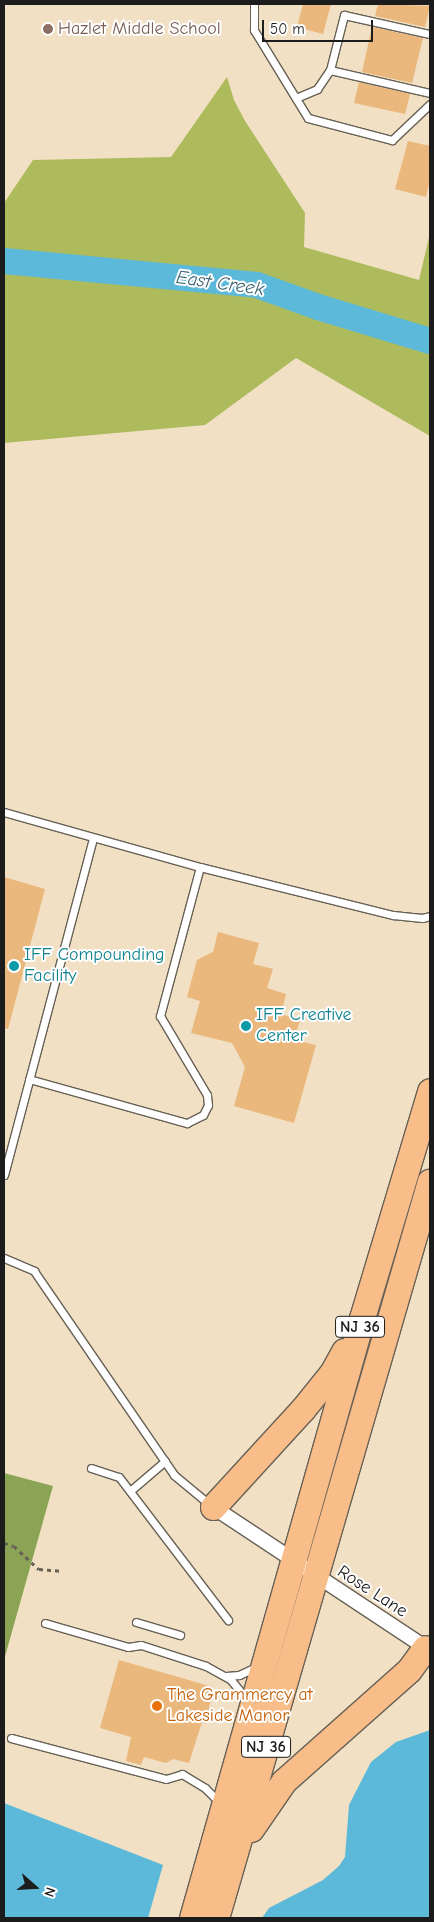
<!DOCTYPE html>
<html>
<head>
<meta charset="utf-8">
<style>
	body { margin:0 }
	#map { position:relative; width:434px; height:1922px; overflow:hidden; background:#f1e0c3; font-family:"Comic Neue",sans-serif }
	div>[style] { position:absolute }
	.green>* { inset:0; background:#adbb5d }
	.forest>* { inset:0; background:#8aa354 }
	.water>* { inset:0; background:#5cb9da }
	.river>* { height:26px; margin:-13px; padding:0 13px; transform-origin:13px; border-radius:13px; background:#5cb9da }
	.building>* { inset:0; background:#eab77c }
	.path>* { height:2.5px; margin-top:-1.25px; transform-origin:0; background:repeating-linear-gradient(90deg,#676156 0 4px,transparent 0 8px) }
	.roads { filter:drop-shadow(1px 0 #676156) drop-shadow(-1px 0 #676156) drop-shadow(0 1px #676156) drop-shadow(0 -1px #676156) }
	.lane>* { height:7px; margin:-3.5px; padding:0 3.5px; transform-origin:3.5px; border-radius:3.5px; background:#fff }
	.street>* { height:14px; margin:-7px; padding:0 7px; transform-origin:7px; border-radius:7px; background:#fff }
	.highway>* { height:25px; margin:-12.5px; padding:0 12.5px; transform-origin:12.5px; border-radius:12.5px; background:#f8bd89 }
	.dots>* { width:14px; height:14px; translate:-50% -50%; box-sizing:border-box; border:2px solid #fff; border-radius:50% }
	span { translate:-50% -50%; white-space:nowrap; text-align:center; line-height:1.15; -webkit-text-stroke:4px #fff; paint-order:stroke }
	.shield-label span { padding:1px 4px; background:#fff; border:1px solid; border-radius:4px; -webkit-text-stroke-width:0 }
	.shield-label { font-size:16px; color:#1c1c1c; font-weight:700 }
	.education-label { font-size:18px; color:#785e54 }
	.left { translate:0 -50%; text-align:left }
	.culture-label { font-size:18px; color:#0d838f }
	.street-label { font-size:18px; color:#1c1c1c }
	.food-label { font-size:18px; color:#c56008 }
	.water-label { font-size:19px; color:#396371; font-style:italic }
	.frame { position:absolute; inset:0; border:5px solid #1c1c1c; pointer-events:none }
	.north { position:absolute; left:10px; top:1862px; width:50px; height:50px; -webkit-text-stroke:4px #fff; paint-order:stroke; rotate:109deg; font-size:14px; font-weight:700; line-height:20px; text-align:center; color:#1c1c1c }
	.north::after { content:''; display:block; margin:auto; width:18px; height:22px; background:#1c1c1c; clip-path:polygon(50% 0,100% 100%,50% 72%,0 100%) }
	.scale { position:absolute; left:262px; top:20px; width:111px; height:22px; box-sizing:border-box; border:2px solid #1c1c1c; border-top:0; padding-left:6px; font-size:15px; line-height:18px; white-space:nowrap; color:#1c1c1c; -webkit-text-stroke:4px #fff; paint-order:stroke }
</style>
</head>
<body>
<div id="map">
	<div class="green">
		<div style="clip-path:polygon(227px 77px,234px 100px,245px 121px,305px 213px,304px 247px,419px 280px,430px 233px,430px 436px,296px 358px,205px 425px,4px 443px,4px 203px,33px 160px,171px 157px)"></div>
	</div>
	<div class="forest">
		<div style="clip-path:polygon(4px 1473px,53px 1486px,4px 1660px)"></div>
	</div>
	<div class="water">
		<div style="clip-path:polygon(430px 1730px,430px 1918px,262px 1918px,269px 1908px,323px 1880px,339px 1866px,345px 1857px,349px 1805px,371px 1762px,396px 1742px)"></div>
		<div style="clip-path:polygon(4px 1803px,163px 1865px,148px 1918px,4px 1918px)"></div>
	</div>
	<div class="river">
		<div style="left:4px;top:261px;width:254px;rotate:5.4deg"></div>
		<div style="left:257px;top:285px;width:65px;rotate:19.8deg"></div>
		<div style="left:318px;top:307px;width:117px;rotate:16.9deg"></div>
	</div>
	<div class="building">
		<div style="clip-path:polygon(303px 4px,331px 4px,323px 34px,297px 27px)"></div>
		<div style="clip-path:polygon(378px 4px,430px 6px,425px 27px,375px 16px)"></div>
		<div style="clip-path:polygon(372px 27px,423px 38px,412px 83px,362px 72px)"></div>
		<div style="clip-path:polygon(359px 82px,410px 94px,405px 114px,354px 103px)"></div>
		<div style="clip-path:polygon(408px 141px,430px 146px,430px 180px,426px 197px,395px 189px)"></div>
		<div style="clip-path:polygon(4px 877px,45px 889px,8px 1029px,4px 1028px)"></div>
		<div style="clip-path:polygon(218px 932px,259px 943px,253px 964px,273px 969px,267px 988px,286px 994px,281px 1014px,300px 1020px,294px 1040px,316px 1045px,294px 1123px,234px 1106px,245px 1067px,232px 1043px,191px 1033px,200px 1001px,187px 997px,197px 960px,213px 952px)"></div>
		<div style="clip-path:polygon(119px 1660px,213px 1687px,206px 1724px,202px 1722px,189px 1763px,173px 1759px,166px 1763px,144px 1757px,141px 1765px,126px 1761px,131px 1737px,100px 1728px)"></div>
	</div>
	<div class="path">
		<div style="left:4px;top:1543px;width:10px;rotate:17deg"></div>
		<div style="left:14px;top:1546px;width:34px;rotate:43deg"></div>
		<div style="left:39px;top:1569px;width:21px;rotate:5deg"></div>
	</div>
	<div class="roads">
		<div class="lane">
			<div style="left:254px;top:4px;width:26px;rotate:90deg"></div>
			<div style="left:254px;top:30px;width:103px;rotate:58.5deg"></div>
			<div style="left:308px;top:118px;width:87px;rotate:14.7deg"></div>
			<div style="left:392px;top:140px;width:52px;rotate:-43.5deg"></div>
			<div style="left:330px;top:70px;width:103px;rotate:13deg"></div>
			<div style="left:296px;top:98px;width:23px;rotate:-23deg"></div>
			<div style="left:317px;top:89px;width:23px;rotate:-56deg"></div>
			<div style="left:330px;top:70px;width:57px;rotate:-75.7deg"></div>
			<div style="left:344px;top:15px;width:88px;rotate:12.5deg"></div>
			<div style="left:4px;top:812px;width:204px;rotate:15.7deg"></div>
			<div style="left:200px;top:867px;width:199px;rotate:14deg"></div>
			<div style="left:393px;top:915px;width:29px;rotate:6deg"></div>
			<div style="left:422px;top:918px;width:8px;rotate:-14deg"></div>
			<div style="left:29px;top:1079px;width:164px;rotate:15.6deg"></div>
			<div style="left:187px;top:1123px;width:18px;rotate:-27deg"></div>
			<div style="left:203px;top:1115px;width:11px;rotate:-63deg"></div>
			<div style="left:208px;top:1105px;width:10px;rotate:-96deg"></div>
			<div style="left:207px;top:1095px;width:92px;rotate:-120.7deg"></div>
			<div style="left:160px;top:1016px;width:154px;rotate:-75deg"></div>
			<div style="left:4px;top:1175px;width:348px;rotate:-75.2deg"></div>
			<div style="left:4px;top:1258px;width:33px;rotate:23deg"></div>
			<div style="left:34px;top:1271px;width:247px;rotate:55.5deg"></div>
			<div style="left:174px;top:1475px;width:45px;rotate:39.6deg"></div>
			<div style="left:91px;top:1468px;width:29px;rotate:18deg"></div>
			<div style="left:119px;top:1477px;width:180px;rotate:52.7deg"></div>
			<div style="left:130px;top:1491px;width:46px;rotate:-40.6deg"></div>
			<div style="left:136px;top:1622px;width:46px;rotate:16.5deg"></div>
			<div style="left:45px;top:1623px;width:86px;rotate:16.1deg"></div>
			<div style="left:128px;top:1647px;width:13px;rotate:-9deg"></div>
			<div style="left:141px;top:1645px;width:68px;rotate:17.9deg"></div>
			<div style="left:206px;top:1666px;width:29px;rotate:29deg"></div>
			<div style="left:231px;top:1680px;width:26px;rotate:51deg"></div>
			<div style="left:226px;top:1676px;width:13px;rotate:-4deg"></div>
			<div style="left:239px;top:1675px;width:19px;rotate:-25deg"></div>
			<div style="left:11px;top:1738px;width:160px;rotate:14.8deg"></div>
			<div style="left:166px;top:1779px;width:17px;rotate:-17deg"></div>
			<div style="left:182px;top:1774px;width:27px;rotate:31deg"></div>
			<div style="left:205px;top:1788px;width:21px;rotate:45deg"></div>
		</div>
		<div class="street">
			<div style="left:213px;top:1507px;width:259px;rotate:33.5deg"></div>
		</div>
		<div class="highway">
			<div style="left:213px;top:1507px;width:132px;rotate:-47.5deg"></div>
			<div style="left:302px;top:1410px;width:48px;rotate:-51deg"></div>
			<div style="left:332px;top:1373px;width:25px;rotate:-61deg"></div>
			<div style="left:251px;top:1829px;width:58px;rotate:-55.5deg"></div>
			<div style="left:284px;top:1781px;width:167px;rotate:-41.6deg"></div>
			<div style="left:409px;top:1670px;width:27px;rotate:-54deg"></div>
			<div style="left:192px;top:1918px;width:624px;rotate:-74.18deg"></div>
			<div style="left:362px;top:1318px;width:237px;rotate:-73.3deg"></div>
			<div style="left:216px;top:1918px;width:767px;rotate:-73.81deg"></div>
		</div>
	</div>
	<div class="dots">
		<div style="left:48px;top:29px;background:#8d6e63"></div>
		<div style="left:14px;top:966px;background:#0f9aa8"></div>
		<div style="left:246px;top:1026px;background:#0f9aa8"></div>
		<div style="left:157px;top:1706px;background:#e8710a"></div>
	</div>
	<div class="shield-label">
		<span style="left:360px;top:1327px">NJ 36</span>
		<span style="left:266px;top:1747px">NJ 36</span>
	</div>
	<div class="education-label">
		<span class="left" style="left:58px;top:29px">Hazlet Middle School</span>
	</div>
	<div class="culture-label">
		<span class="left" style="left:24px;top:966px">IFF Compounding<br>Facility</span>
		<span class="left" style="left:256px;top:1026px">IFF Creative<br>Center</span>
	</div>
	<div class="street-label">
		<span style="left:372px;top:1592px;rotate:33deg">Rose Lane</span>
	</div>
	<div class="food-label">
		<span class="left" style="left:167px;top:1706px">The Grammercy at<br>Lakeside Manor</span>
	</div>
	<div class="water-label">
		<span style="left:220px;top:284px;rotate:8deg">East Creek</span>
	</div>
	<div class="frame"></div>
	<div class="north">N</div>
	<div class="scale">50 m</div>
</div>
</body>
</html>
